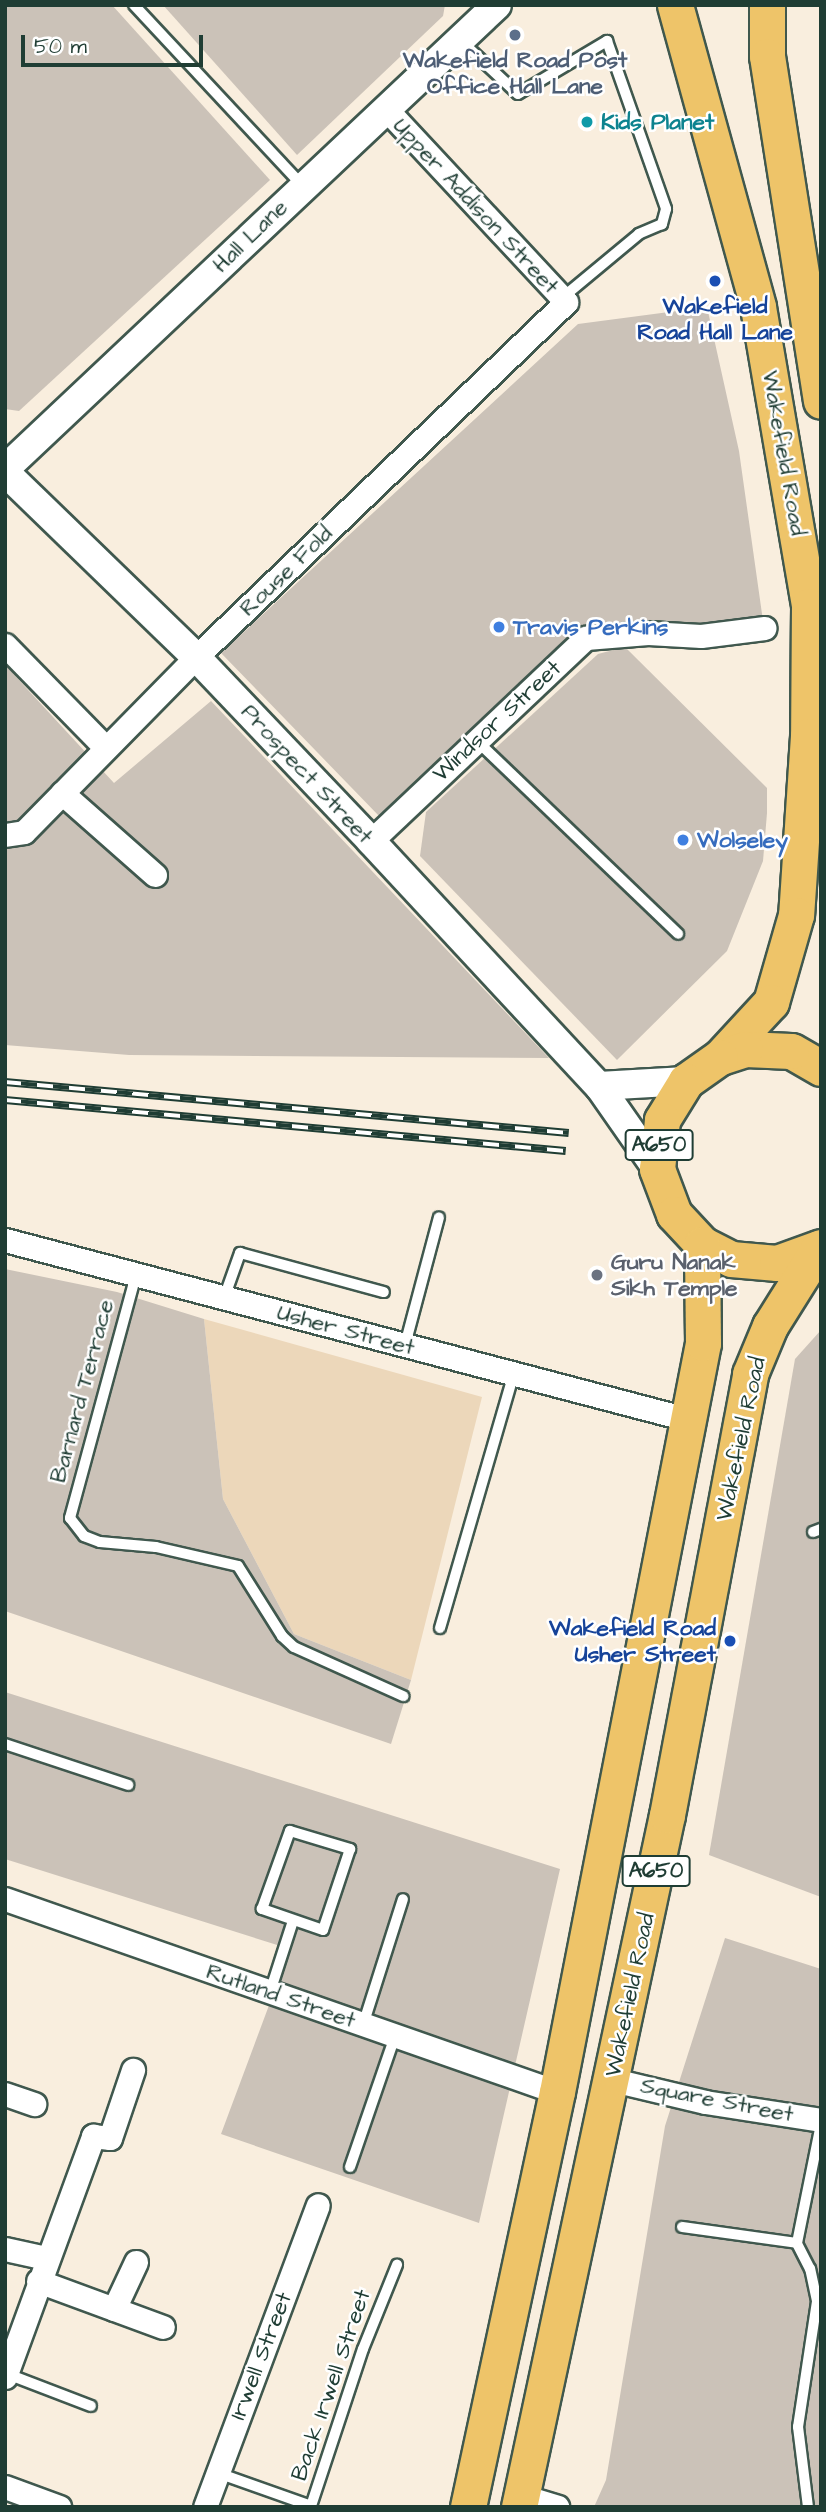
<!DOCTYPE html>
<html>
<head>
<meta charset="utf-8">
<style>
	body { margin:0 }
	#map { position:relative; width:826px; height:2512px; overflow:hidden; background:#f9eede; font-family:"Architects Daughter",sans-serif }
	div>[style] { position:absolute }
	.built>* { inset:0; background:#ecd7ba }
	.industrial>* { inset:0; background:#cbc2b8 }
	.roads { filter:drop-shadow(2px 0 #40584e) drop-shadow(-2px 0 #40584e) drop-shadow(0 2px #40584e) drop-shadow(0 -2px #40584e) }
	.service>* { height:10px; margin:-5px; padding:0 5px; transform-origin:5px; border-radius:5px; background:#fff }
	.minor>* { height:23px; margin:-11.5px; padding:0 11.5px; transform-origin:11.5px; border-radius:11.5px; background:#fff }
	.tertiary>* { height:28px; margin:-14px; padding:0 14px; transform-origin:14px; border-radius:14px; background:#fff }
	.primary>* { height:35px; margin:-17.5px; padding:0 17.5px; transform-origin:17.5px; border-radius:17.5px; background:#eec469 }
	.rail>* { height:8px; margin-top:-4px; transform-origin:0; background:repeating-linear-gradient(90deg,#fff 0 16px,#1f3d34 0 32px); box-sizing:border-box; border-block:2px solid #1f3d34 }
	.dots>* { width:19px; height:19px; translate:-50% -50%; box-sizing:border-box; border:4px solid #fff; border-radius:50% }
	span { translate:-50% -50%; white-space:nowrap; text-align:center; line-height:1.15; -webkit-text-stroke:5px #fff; paint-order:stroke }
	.shield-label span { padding:2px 5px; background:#fff; border:2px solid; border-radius:5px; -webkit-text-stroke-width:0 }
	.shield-label { font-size:21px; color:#1f3d34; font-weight:700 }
	.service-label { font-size:23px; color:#4e5e75; font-weight:700 }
	.culture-label { font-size:23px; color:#0d838f; font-weight:700 }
	.left { translate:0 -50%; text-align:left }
	.street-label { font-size:23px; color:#1f3d34 }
	.transit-label { font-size:23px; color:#164399; font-weight:700 }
	.right { translate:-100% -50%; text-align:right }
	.shop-label { font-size:23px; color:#366cbe; font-weight:700 }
	.worship-label { font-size:23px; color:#5b616d; font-weight:700 }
	.frame { position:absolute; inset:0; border:7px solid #1f3d34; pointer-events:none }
	.scale { position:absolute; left:21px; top:35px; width:182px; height:32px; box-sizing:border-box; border:4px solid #1f3d34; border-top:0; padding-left:9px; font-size:21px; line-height:24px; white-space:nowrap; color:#1f3d34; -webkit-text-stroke:5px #fff; paint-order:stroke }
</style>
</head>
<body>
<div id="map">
	<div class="built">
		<div style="clip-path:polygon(204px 1319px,482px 1397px,411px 1680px,294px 1634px,223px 1499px)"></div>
	</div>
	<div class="industrial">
		<div style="clip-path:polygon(5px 5px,112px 5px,270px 180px,19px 411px,5px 409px)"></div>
		<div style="clip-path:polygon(163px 5px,445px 5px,443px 16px,297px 155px)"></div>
		<div style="clip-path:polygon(707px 307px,739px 451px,764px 628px,666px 624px,575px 630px,380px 817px,221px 653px,578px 324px)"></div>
		<div style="clip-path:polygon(625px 647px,767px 788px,767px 813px,763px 861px,727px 951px,617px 1060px,420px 856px,426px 812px,598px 654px)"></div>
		<div style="clip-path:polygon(5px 665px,114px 783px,211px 701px,549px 1058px,129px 1055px,5px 1045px)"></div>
		<div style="clip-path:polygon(5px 1269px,117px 1292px,204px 1319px,223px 1499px,294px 1634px,411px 1680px,391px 1744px,5px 1611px)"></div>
		<div style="clip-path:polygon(821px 1330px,821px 1897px,709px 1855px,795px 1359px)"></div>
		<div style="clip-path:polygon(5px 1692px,560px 1869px,479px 2223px,221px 2134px,290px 1949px,5px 1859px)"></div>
		<div style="clip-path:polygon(725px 1938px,821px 1969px,821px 2507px,594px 2507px,606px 2480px,665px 2126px)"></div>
	</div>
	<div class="roads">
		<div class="service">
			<div style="left:134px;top:5px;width:248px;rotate:47deg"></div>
			<div style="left:460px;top:40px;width:79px;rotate:43deg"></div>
			<div style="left:518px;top:94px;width:104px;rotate:-30.8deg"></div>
			<div style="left:607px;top:41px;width:178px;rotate:70.6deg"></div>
			<div style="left:666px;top:209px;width:16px;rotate:105deg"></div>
			<div style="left:662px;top:224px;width:25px;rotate:157deg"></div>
			<div style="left:639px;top:234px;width:100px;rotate:140.3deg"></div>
			<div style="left:476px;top:740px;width:280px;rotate:43.8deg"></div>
			<div style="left:136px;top:1275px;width:252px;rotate:105.2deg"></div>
			<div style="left:70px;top:1518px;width:23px;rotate:52deg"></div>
			<div style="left:84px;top:1536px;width:17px;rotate:21deg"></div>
			<div style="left:100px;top:1542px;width:56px;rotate:5.1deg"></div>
			<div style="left:156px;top:1547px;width:84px;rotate:13deg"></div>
			<div style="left:238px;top:1566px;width:83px;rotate:57.8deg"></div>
			<div style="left:282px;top:1636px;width:16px;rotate:43deg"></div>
			<div style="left:294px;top:1647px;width:120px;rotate:24.2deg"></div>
			<div style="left:224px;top:1298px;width:48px;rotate:-70.4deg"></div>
			<div style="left:240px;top:1253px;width:149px;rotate:15.2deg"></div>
			<div style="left:405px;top:1345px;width:132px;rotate:-75.1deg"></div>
			<div style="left:813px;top:1532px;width:9px;rotate:-21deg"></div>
			<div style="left:440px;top:1628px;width:265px;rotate:-73.8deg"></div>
			<div style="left:5px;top:1744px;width:130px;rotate:18.4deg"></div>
			<div style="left:290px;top:1831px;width:63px;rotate:16.7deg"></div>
			<div style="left:350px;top:1849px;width:85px;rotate:108.4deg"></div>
			<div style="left:323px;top:1930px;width:65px;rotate:-161deg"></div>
			<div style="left:262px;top:1909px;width:83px;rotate:-70.3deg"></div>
			<div style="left:270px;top:1992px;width:75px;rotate:-72.1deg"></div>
			<div style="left:363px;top:2025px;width:132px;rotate:-72.4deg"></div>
			<div style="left:350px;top:2167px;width:139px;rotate:-71deg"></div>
			<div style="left:682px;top:2227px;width:116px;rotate:7.9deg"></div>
			<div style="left:5px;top:2373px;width:92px;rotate:21deg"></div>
			<div style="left:218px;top:2473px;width:99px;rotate:19.5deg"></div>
			<div style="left:311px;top:2506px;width:165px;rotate:-71.7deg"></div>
			<div style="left:363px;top:2349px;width:91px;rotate:-68deg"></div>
			<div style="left:808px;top:2507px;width:81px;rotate:-97.1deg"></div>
			<div style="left:798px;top:2427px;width:127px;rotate:-81.4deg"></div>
			<div style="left:817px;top:2301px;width:33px;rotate:-102deg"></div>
			<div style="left:810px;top:2269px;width:29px;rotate:-117deg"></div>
			<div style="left:797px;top:2243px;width:121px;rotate:-78.6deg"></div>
		</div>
		<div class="minor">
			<div style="left:5px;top:645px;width:144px;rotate:45.6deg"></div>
			<div style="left:62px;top:793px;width:124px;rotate:41.4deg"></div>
			<div style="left:5px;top:835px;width:19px;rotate:-9deg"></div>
			<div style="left:24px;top:832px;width:245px;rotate:-45.5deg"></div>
			<div style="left:196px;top:657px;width:513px;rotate:-43.81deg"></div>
			<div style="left:566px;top:302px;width:264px;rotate:-133deg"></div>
			<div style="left:371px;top:841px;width:296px;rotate:-43.4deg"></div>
			<div style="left:586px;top:638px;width:62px;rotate:-4.6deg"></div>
			<div style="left:648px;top:633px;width:53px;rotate:3.2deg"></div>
			<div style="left:701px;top:636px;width:64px;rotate:-7.2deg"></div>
			<div style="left:5px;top:1240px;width:705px;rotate:14.71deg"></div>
			<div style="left:5px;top:1899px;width:585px;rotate:19.27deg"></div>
			<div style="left:613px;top:2080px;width:95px;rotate:13.4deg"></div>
			<div style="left:705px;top:2102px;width:117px;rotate:8.8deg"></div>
			<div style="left:5px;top:2094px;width:31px;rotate:19deg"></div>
			<div style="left:5px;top:2249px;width:42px;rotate:12.4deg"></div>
			<div style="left:38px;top:2281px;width:133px;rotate:20.2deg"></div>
			<div style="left:114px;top:2309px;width:52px;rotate:-64.9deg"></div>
			<div style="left:5px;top:2377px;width:257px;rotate:-69.9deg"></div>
			<div style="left:93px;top:2136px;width:17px;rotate:7deg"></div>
			<div style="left:110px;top:2138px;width:72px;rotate:-71.3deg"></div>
			<div style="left:5px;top:2487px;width:58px;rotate:20.3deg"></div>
			<div style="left:522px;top:2496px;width:37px;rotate:17deg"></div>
			<div style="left:205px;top:2507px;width:322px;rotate:-69.5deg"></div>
		</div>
		<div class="tertiary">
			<div style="left:5px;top:469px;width:676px;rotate:-43.32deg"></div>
			<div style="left:5px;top:472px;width:266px;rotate:44.1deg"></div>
			<div style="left:196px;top:657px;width:254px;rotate:46.4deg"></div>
			<div style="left:371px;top:841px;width:335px;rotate:47.1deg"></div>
			<div style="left:599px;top:1086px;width:101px;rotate:55.1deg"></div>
			<div style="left:599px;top:1086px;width:87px;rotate:-3.3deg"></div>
		</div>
		<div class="primary">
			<div style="left:675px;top:5px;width:313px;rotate:74.6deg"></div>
			<div style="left:758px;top:307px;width:303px;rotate:80.3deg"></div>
			<div style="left:809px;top:606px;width:130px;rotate:90.4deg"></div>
			<div style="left:808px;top:736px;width:179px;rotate:93.8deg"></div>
			<div style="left:796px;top:915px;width:91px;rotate:106deg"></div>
			<div style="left:771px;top:1002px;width:75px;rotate:132.8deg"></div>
			<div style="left:767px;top:5px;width:51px;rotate:90deg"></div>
			<div style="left:767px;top:56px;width:349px;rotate:81.1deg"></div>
			<div style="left:821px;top:1068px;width:34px;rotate:-150deg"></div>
			<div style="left:791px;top:1051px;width:46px;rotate:-177.5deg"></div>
			<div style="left:745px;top:1049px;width:26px;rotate:162deg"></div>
			<div style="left:720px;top:1057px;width:42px;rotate:144.8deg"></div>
			<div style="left:686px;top:1081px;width:46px;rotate:121.6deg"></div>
			<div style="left:662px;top:1120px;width:49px;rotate:95.8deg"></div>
			<div style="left:657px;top:1169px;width:48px;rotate:69.3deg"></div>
			<div style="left:674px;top:1214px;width:41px;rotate:47deg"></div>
			<div style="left:702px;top:1244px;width:33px;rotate:27deg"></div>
			<div style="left:731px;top:1259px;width:46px;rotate:5deg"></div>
			<div style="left:777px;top:1263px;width:47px;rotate:-20deg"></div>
			<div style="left:468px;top:2507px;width:424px;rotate:-77.9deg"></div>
			<div style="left:557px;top:2092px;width:763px;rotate:-78.97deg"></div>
			<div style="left:703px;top:1343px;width:99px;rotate:-90.6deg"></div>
			<div style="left:519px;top:2507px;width:708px;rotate:-77.93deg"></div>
			<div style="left:667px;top:1815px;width:449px;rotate:-79.3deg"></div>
			<div style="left:750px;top:1374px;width:52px;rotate:-67.4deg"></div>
			<div style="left:770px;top:1326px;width:92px;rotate:-57.9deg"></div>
		</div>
	</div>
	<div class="rail">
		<div style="left:5px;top:1082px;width:566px;rotate:5.17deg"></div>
		<div style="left:5px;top:1100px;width:563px;rotate:5.19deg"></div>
	</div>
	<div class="dots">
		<div style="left:515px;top:35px;background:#5c6f8a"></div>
		<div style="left:587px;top:122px;background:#0f9aa8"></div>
		<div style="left:715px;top:281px;background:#1a4fb4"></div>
		<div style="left:499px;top:627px;background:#3f7fe0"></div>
		<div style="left:683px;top:840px;background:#3f7fe0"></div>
		<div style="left:597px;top:1275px;background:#6b7280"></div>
		<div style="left:730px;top:1641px;background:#1a4fb4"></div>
	</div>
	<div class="shield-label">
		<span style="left:659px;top:1145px">A650</span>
		<span style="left:656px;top:1871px">A650</span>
	</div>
	<div class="service-label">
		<span style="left:515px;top:73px">Wakefield Road Post<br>Office Hall Lane</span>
	</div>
	<div class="culture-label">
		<span class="left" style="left:601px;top:122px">Kids Planet</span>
	</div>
	<div class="street-label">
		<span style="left:476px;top:206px;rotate:47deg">Upper Addison Street</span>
		<span style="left:250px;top:236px;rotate:-44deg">Hall Lane</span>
		<span style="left:784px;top:453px;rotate:80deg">Wakefield Road</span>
		<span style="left:286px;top:571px;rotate:-44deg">Rouse Fold</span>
		<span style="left:497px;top:721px;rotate:-43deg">Windsor Street</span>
		<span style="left:307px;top:774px;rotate:47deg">Prospect Street</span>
		<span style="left:346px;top:1330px;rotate:15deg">Usher Street</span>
		<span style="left:82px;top:1391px;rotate:-75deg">Barnard Terrace</span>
		<span style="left:741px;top:1439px;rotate:-78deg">Wakefield Road</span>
		<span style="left:630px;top:1995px;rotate:-78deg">Wakefield Road</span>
		<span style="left:281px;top:1996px;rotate:19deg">Rutland Street</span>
		<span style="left:717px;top:2100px;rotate:11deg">Square Street</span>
		<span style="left:261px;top:2356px;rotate:-69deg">Irwell Street</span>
		<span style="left:331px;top:2385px;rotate:-71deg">Back Irwell Street</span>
	</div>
	<div class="transit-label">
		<span style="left:715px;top:319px">Wakefield<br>Road Hall Lane</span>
		<span class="right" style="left:716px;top:1641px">Wakefield Road<br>Usher Street</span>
	</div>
	<div class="shop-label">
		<span class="left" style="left:513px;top:627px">Travis Perkins</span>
		<span class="left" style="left:697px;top:840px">Wolseley</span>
	</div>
	<div class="worship-label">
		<span class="left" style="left:611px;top:1275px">Guru Nanak<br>Sikh Temple</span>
	</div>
	<div class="frame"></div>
	<div class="scale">50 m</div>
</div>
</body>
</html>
